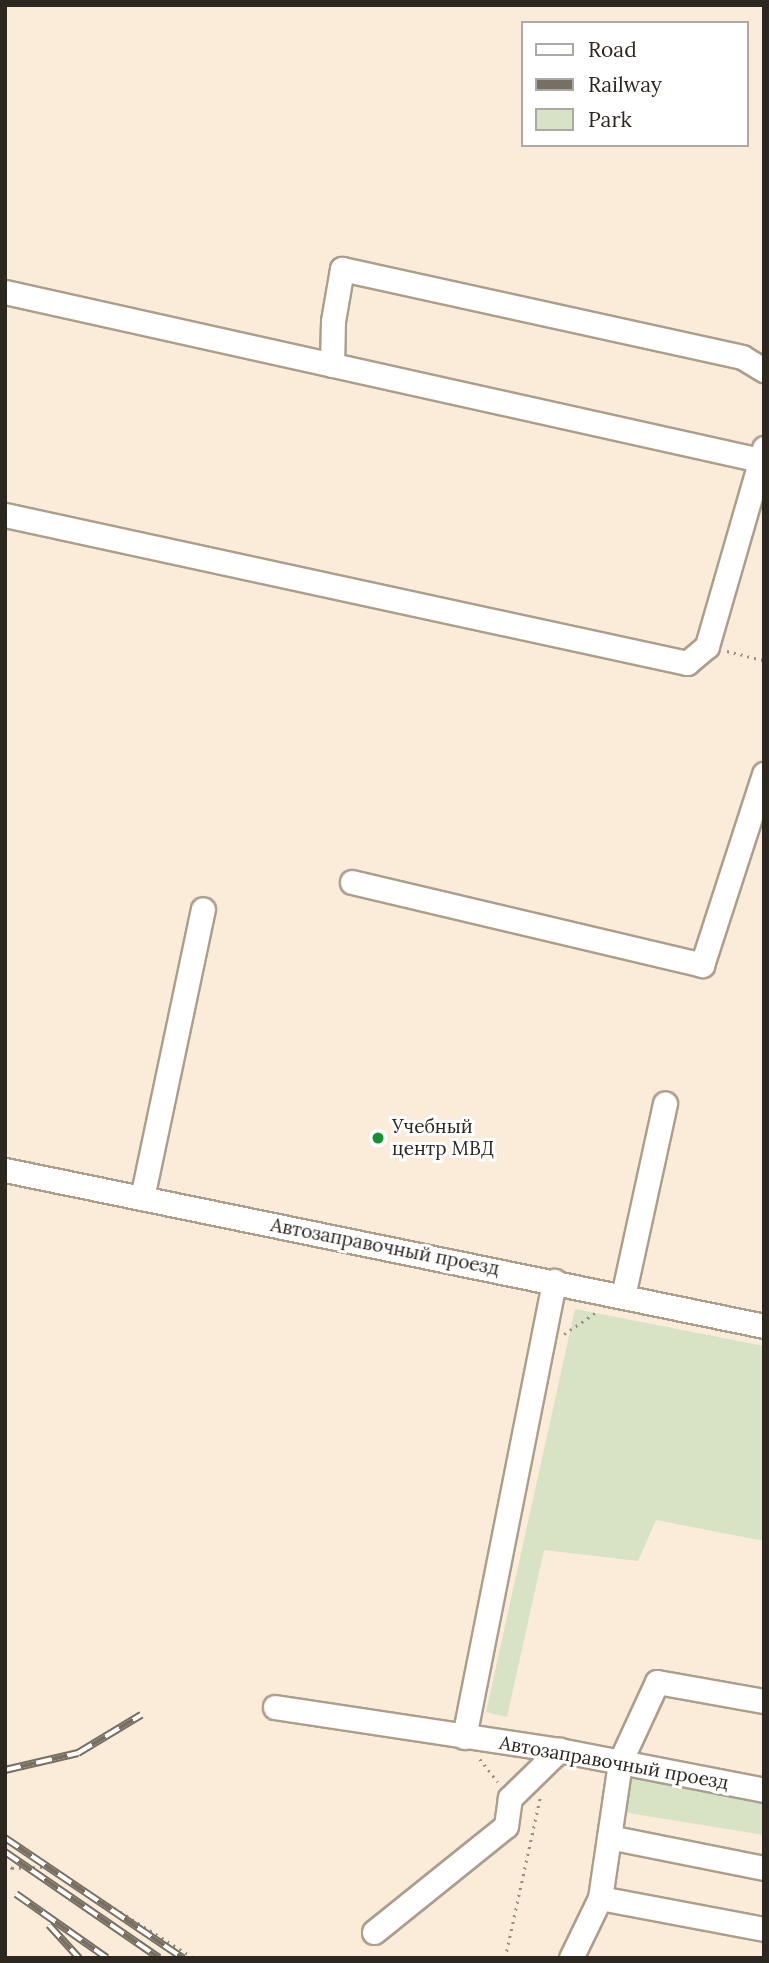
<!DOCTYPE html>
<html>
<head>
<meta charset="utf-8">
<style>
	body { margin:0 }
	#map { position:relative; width:769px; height:1963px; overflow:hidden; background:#faecd8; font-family:Lora,serif }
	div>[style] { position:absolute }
	.green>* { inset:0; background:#d7e3c4 }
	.path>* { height:2.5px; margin-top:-1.25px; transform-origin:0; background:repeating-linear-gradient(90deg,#999081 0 2px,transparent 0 7px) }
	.roads { filter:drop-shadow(2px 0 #ab9f8c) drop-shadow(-2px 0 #ab9f8c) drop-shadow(0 2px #ab9f8c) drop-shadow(0 -2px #ab9f8c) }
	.minor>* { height:23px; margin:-11.5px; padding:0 11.5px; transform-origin:11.5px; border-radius:11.5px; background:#fff }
	.rail>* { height:8px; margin-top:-4px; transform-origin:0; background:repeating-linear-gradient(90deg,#fff 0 16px,#776f62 0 32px); box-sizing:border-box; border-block:2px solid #776f62 }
	.dots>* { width:19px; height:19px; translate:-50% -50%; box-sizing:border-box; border:4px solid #fff; border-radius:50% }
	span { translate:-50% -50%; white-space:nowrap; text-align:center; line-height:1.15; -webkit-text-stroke:6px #fff; paint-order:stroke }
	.poi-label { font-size:19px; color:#2c271f }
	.left { translate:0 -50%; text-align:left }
	.street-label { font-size:19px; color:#2c271f }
	.frame { position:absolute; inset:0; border:7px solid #2c271f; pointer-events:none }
	.legend { position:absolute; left:521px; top:21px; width:228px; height:126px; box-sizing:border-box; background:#fff; border:2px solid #aba9a5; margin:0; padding:9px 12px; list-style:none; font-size:21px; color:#2c271f }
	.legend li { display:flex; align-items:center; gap:14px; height:35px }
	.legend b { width:35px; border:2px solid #aba9a5 }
</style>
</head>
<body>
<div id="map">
	<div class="green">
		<div style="clip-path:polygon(575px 1309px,764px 1346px,764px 1541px,656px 1520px,638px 1561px,544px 1550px,507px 1717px,486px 1712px)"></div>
		<div style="clip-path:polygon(628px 1777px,764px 1802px,764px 1835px,622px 1812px)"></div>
	</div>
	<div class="path">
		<div style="left:727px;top:651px;width:38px;rotate:14deg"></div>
		<div style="left:564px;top:1334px;width:40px;rotate:-34deg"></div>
		<div style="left:480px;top:1759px;width:29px;rotate:52deg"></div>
		<div style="left:5px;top:1863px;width:9px;rotate:36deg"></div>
		<div style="left:12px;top:1868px;width:37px;rotate:-2deg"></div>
		<div style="left:49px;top:1867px;width:171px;rotate:32.1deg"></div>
		<div style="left:505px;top:1958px;width:165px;rotate:-77.7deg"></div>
	</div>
	<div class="roads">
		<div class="minor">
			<div style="left:5px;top:292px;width:778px;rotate:12.55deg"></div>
			<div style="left:332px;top:365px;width:44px;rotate:-88.7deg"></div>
			<div style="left:333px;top:321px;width:53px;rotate:-80.2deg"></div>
			<div style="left:342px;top:269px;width:410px;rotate:12.4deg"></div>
			<div style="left:742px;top:357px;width:26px;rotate:31deg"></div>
			<div style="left:5px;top:515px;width:698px;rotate:12.24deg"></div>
			<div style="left:687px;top:663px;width:26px;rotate:-40deg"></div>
			<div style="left:707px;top:646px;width:206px;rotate:-73.9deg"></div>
			<div style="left:352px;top:882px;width:360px;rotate:13.3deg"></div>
			<div style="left:702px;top:965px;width:201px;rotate:-72deg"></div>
			<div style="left:5px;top:1170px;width:775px;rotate:11.61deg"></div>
			<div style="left:142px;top:1198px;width:295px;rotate:-78.1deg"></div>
			<div style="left:623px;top:1296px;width:197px;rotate:-77.7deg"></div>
			<div style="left:275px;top:1707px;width:287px;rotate:8.6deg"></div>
			<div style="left:559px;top:1750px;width:209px;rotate:11deg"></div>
			<div style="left:464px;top:1737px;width:465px;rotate:-78.8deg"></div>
			<div style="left:609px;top:1837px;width:158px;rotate:11.3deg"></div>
			<div style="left:600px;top:1898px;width:167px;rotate:10.7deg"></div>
			<div style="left:374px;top:1932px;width:169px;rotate:-38.8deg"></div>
			<div style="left:506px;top:1826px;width:28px;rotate:-82deg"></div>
			<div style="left:510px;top:1798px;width:69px;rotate:-44.4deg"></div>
			<div style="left:571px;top:1958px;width:67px;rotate:-64.2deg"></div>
			<div style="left:600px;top:1898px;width:137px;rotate:-81.6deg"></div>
			<div style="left:620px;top:1762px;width:88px;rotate:-65.2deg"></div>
			<div style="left:657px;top:1682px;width:109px;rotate:10.1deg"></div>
		</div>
	</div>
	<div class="rail">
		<div style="left:5px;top:1770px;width:75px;rotate:-13.1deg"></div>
		<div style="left:78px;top:1753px;width:74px;rotate:-31.1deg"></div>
		<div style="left:5px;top:1838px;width:215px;rotate:34deg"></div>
		<div style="left:5px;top:1852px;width:187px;rotate:34.5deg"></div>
		<div style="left:16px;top:1894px;width:111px;rotate:35.1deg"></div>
		<div style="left:49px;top:1925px;width:45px;rotate:47.7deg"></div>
	</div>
	<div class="dots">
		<div style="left:378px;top:1138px;background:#0e962a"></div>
	</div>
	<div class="poi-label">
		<span class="left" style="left:392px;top:1138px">Учебный<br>центр МВД</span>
	</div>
	<div class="street-label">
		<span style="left:385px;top:1247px;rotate:11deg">Автозаправочный проезд</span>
		<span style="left:614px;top:1763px;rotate:10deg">Автозаправочный проезд</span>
	</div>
	<div class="frame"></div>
	<ul class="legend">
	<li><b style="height:9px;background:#fff"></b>Road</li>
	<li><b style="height:9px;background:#776f62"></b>Railway</li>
	<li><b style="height:19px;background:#d7e3c4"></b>Park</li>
	</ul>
</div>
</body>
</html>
